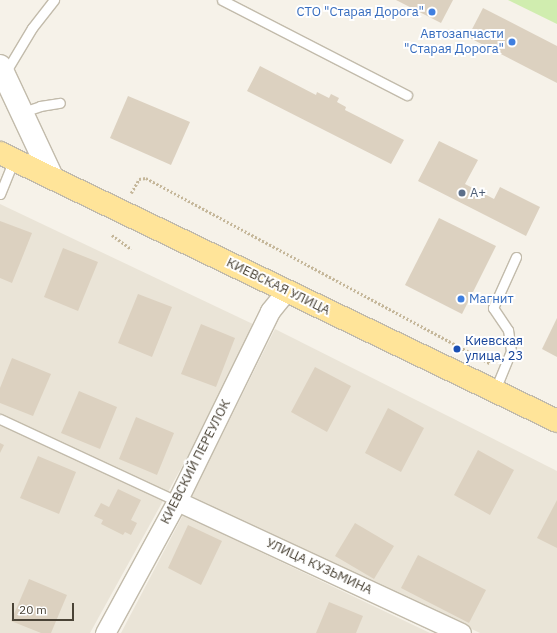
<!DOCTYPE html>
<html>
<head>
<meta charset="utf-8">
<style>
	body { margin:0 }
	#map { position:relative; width:557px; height:633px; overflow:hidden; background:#f6f2e9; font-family:"IBM Plex Sans",sans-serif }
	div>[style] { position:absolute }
	.residential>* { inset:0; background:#eae4d7 }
	.green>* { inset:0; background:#d0edaf }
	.building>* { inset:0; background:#dcd1c0 }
	.path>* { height:2.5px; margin-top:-1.25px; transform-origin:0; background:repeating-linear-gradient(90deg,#c5b79a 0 2px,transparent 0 4px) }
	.roads { filter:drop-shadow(1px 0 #c2bbab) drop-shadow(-1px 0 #c2bbab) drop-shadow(0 1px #c2bbab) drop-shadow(0 -1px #c2bbab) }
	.service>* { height:9px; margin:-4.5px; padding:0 4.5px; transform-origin:4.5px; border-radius:4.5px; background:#fff }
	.minor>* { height:19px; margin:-9.5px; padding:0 9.5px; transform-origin:9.5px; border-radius:9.5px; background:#fff }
	.tertiary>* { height:22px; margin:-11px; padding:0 11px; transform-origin:11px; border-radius:11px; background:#fff }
	.primary>* { height:22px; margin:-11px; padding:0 11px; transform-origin:11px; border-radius:11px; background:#ffe499 }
	.dots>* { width:11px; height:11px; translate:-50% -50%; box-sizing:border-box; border:2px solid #fff; border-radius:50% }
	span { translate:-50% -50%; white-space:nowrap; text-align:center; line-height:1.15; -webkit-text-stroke:4px #fff; paint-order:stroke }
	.shop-label { font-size:13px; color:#366cbe }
	.right { translate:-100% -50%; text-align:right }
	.left { translate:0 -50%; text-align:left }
	.service-label { font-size:13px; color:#4e5e75 }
	.street-label { font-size:13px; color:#4a4336 }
	.transit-label { font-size:13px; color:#164399 }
	.scale { position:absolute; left:12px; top:603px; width:62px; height:18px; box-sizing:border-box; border:2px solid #4a4336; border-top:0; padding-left:5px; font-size:12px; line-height:14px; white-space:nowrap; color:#4a4336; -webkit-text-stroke:3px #fff; paint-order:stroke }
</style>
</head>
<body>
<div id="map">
	<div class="residential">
		<div style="clip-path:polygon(0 204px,259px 327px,90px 633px,0 633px)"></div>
		<div style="clip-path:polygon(275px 329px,557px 471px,557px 633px,480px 633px,191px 497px)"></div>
		<div style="clip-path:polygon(183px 515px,430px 633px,121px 633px)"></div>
	</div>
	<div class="green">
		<div style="clip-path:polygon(508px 0,557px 0,557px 24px)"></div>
	</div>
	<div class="building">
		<div style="clip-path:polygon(396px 0,453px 0,441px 23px)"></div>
		<div style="clip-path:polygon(483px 8px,557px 46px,557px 83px,468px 37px)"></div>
		<div style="clip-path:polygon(260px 66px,316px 95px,317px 92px,329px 98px,331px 94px,339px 98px,337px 102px,346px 107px,345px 110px,404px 140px,391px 164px,247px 91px)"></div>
		<div style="clip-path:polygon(128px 96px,190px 122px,171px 165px,110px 138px)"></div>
		<div style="clip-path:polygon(439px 141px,478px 160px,465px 184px,494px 199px,500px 187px,540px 207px,526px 236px,418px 181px)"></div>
		<div style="clip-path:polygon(439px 218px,496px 246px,462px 314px,405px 285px)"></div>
		<div style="clip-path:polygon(0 221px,32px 233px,12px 283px,0 278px)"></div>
		<div style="clip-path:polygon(63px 248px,98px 262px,78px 311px,44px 297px)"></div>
		<div style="clip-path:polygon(138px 294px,172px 307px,152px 357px,118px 343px)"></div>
		<div style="clip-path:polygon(557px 318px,557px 357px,542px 349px)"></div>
		<div style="clip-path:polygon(201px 324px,235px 338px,216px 387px,181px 374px)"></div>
		<div style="clip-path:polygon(12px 358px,51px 374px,33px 416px,0 403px,0 388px)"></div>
		<div style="clip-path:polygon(315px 367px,351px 386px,327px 432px,291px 412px)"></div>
		<div style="clip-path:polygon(79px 391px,117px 407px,100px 449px,61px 433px)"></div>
		<div style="clip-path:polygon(388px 408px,424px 428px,401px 472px,365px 453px)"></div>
		<div style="clip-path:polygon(136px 417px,174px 433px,157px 475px,119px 459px)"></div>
		<div style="clip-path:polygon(0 443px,4px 445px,0 453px)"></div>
		<div style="clip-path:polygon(478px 450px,514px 470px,490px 515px,454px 495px)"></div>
		<div style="clip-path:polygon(38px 456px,76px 472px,59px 514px,20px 498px)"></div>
		<div style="clip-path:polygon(118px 489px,141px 500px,131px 520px,137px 523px,131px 535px,125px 532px,123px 535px,101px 524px,103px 520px,94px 516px,101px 503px,109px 507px)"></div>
		<div style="clip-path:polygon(557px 500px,557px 548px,537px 538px)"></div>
		<div style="clip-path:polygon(355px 523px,394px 546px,374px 579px,335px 556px)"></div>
		<div style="clip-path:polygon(188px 525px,222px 541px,201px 585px,168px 568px)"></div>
		<div style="clip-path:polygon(418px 555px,486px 590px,469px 623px,401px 588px)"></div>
		<div style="clip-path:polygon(29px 579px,67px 595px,51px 633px,41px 633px,11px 621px)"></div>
		<div style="clip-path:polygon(329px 602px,363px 616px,356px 633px,316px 633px)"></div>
	</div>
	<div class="path">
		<div style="left:131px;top:193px;width:16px;rotate:-60deg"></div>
		<div style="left:139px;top:179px;width:7px;rotate:-8deg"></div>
		<div style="left:146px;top:178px;width:391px;rotate:28.3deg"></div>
		<div style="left:112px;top:235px;width:24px;rotate:36deg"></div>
	</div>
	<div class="roads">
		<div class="service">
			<div style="left:222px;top:0;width:208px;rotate:27.2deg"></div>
			<div style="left:5px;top:73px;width:52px;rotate:-59deg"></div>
			<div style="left:32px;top:28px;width:36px;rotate:-52deg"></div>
			<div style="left:23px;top:112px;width:18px;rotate:-19deg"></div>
			<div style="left:40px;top:106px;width:20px;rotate:-9deg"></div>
			<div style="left:0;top:194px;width:37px;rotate:-68deg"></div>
			<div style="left:495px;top:390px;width:42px;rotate:-67.7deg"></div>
			<div style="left:511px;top:351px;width:21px;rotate:-98deg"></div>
			<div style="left:508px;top:330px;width:27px;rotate:-124deg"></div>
			<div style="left:493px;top:308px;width:56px;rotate:-65.7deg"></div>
			<div style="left:0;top:419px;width:195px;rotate:24.9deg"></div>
		</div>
		<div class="minor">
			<div style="left:177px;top:501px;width:313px;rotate:24.9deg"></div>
			<div style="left:105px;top:633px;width:150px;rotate:-61.4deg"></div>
			<div style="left:177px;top:501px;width:212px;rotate:-63.9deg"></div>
			<div style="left:270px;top:311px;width:26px;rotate:-51deg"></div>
		</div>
		<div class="tertiary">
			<div style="left:0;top:66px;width:123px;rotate:64.9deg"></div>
		</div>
		<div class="primary">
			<div style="left:0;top:153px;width:618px;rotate:25.69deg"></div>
		</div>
	</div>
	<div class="dots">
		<div style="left:432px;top:12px;background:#3f7fe0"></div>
		<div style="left:512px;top:42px;background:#3f7fe0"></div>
		<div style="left:462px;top:193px;background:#5c6f8a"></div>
		<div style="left:461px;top:299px;background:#3f7fe0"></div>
		<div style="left:457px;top:349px;background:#1a4fb4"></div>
	</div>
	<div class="shop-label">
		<span class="right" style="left:424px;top:12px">СТО "Старая Дорога"</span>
		<span class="right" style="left:504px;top:42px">Автозапчасти<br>"Старая Дорога"</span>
		<span class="left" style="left:469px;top:299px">Магнит</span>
	</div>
	<div class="service-label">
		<span class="left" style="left:470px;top:193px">А+</span>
	</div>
	<div class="street-label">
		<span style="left:278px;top:287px;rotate:26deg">КИЕВСКАЯ УЛИЦА</span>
		<span style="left:196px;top:462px;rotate:-63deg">КИЕВСКИЙ ПЕРЕУЛОК</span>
		<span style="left:319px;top:567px;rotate:25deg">УЛИЦА КУЗЬМИНА</span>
	</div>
	<div class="transit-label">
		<span class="left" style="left:465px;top:349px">Киевская<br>улица, 23</span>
	</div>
	<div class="scale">20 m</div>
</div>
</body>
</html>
